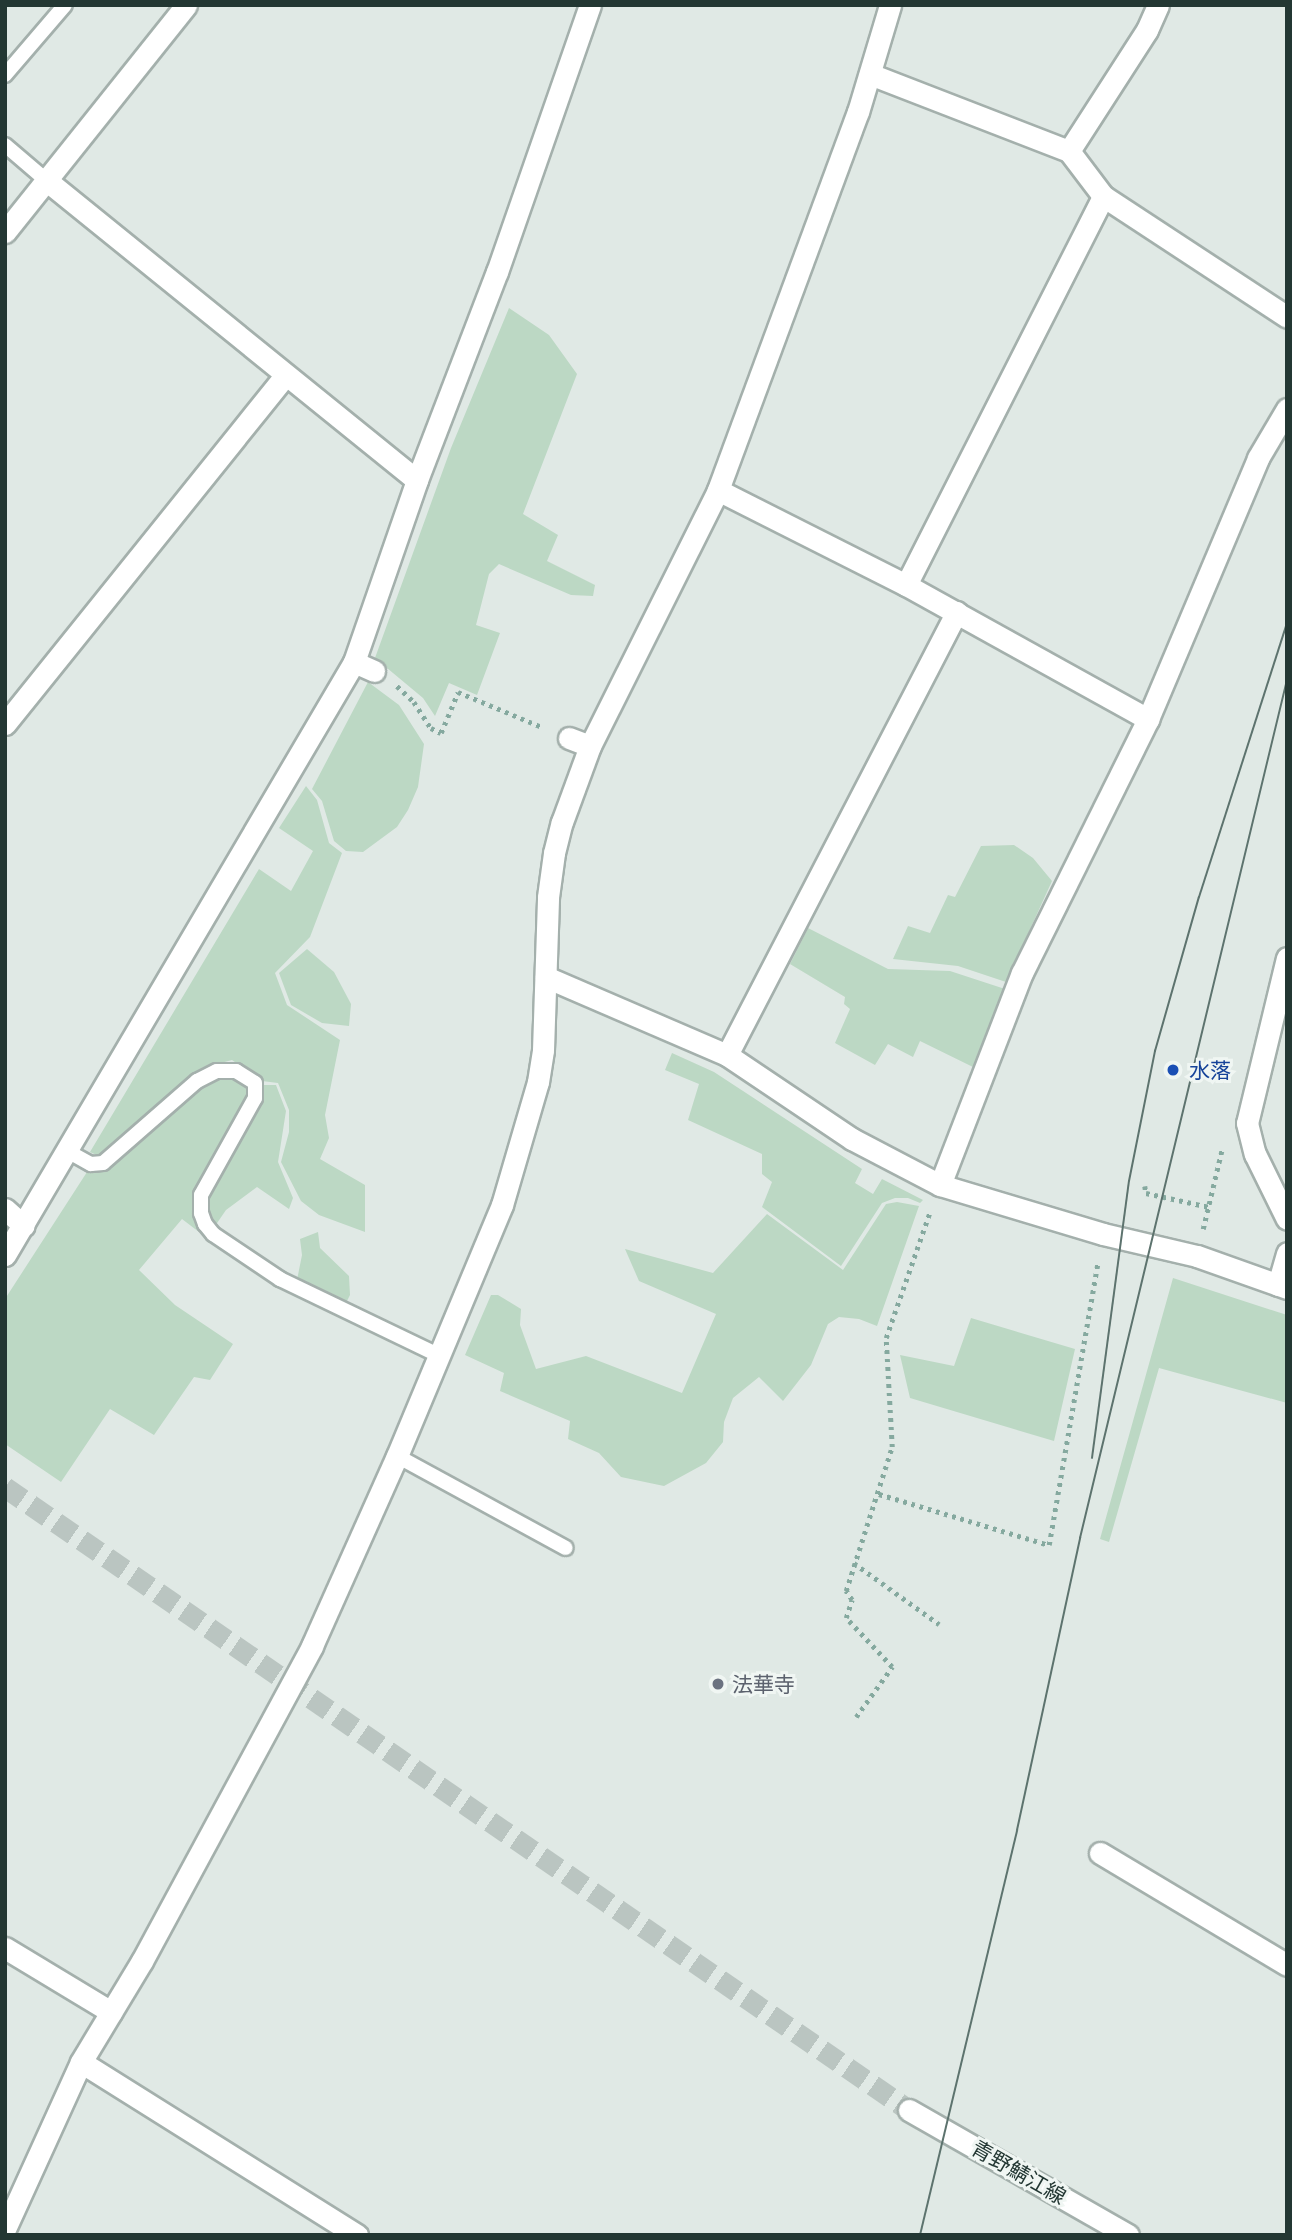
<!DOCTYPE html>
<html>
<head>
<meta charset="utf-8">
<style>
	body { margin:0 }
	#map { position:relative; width:1292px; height:2240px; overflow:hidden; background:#e0e9e5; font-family:Lato,"Noto Sans JP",sans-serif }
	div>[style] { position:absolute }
	.green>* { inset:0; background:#bcd8c4 }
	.secondary-tunnel>* { height:21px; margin-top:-10.5px; transform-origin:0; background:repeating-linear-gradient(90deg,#bac5c1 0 21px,transparent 0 31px) }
	.path>* { height:4.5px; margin-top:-2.25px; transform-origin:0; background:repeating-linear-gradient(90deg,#85a99f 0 3.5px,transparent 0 8.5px) }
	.roads { filter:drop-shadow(2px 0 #a4b0ac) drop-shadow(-2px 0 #a4b0ac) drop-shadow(0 2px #a4b0ac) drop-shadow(0 -2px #a4b0ac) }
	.lane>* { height:14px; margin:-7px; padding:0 7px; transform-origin:7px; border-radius:7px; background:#fff }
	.street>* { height:21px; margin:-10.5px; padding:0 10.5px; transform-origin:10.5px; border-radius:10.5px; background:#fff }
	.secondary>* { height:21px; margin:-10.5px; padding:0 10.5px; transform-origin:10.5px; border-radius:10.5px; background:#fff }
	.tram>* { height:2px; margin:-1px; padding:0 1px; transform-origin:1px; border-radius:1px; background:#5d736e }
	.dots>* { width:19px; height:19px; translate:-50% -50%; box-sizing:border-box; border:4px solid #f0f6f3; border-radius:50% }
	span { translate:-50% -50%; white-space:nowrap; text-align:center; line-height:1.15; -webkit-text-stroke:6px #f0f6f3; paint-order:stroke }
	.transit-label { font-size:21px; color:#164399 }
	.left { translate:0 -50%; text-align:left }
	.worship-label { font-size:21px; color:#5b616d }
	.street-label { font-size:21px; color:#233733 }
	.frame { position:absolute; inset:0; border:7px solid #233733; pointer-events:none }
</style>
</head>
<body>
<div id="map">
	<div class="green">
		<div style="clip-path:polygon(509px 308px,549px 335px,577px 374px,523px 514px,558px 535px,547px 561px,595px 585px,593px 596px,571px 595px,499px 564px,489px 574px,476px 625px,500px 633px,477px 695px,449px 683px,435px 716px,423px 698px,375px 658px,451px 448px)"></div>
		<div style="clip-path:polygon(368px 682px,399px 705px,424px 744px,418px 787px,408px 810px,397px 827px,363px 852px,346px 851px,334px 841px,322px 801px,312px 789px)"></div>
		<div style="clip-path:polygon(306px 786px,317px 800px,329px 843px,342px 853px,310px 937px,275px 973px,287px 1005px,340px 1040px,325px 1115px,329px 1138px,320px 1159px,365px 1185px,365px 1232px,319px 1215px,301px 1201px,281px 1162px,289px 1132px,289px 1110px,278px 1083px,262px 1081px,232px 1060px,202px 1068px,101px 1157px,90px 1152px,259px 869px,291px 891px,313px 851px,279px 828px)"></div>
		<div style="clip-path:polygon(1014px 845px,1033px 858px,1052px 881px,1006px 982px,958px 966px,893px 959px,908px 926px,930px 933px,948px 895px,955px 897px,981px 846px)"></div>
		<div style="clip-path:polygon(808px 928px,888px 969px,950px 971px,1005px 989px,975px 1068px,920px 1041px,913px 1057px,888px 1044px,875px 1065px,835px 1043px,850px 1009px,844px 1004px,845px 997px,790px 964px)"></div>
		<div style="clip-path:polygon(307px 949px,334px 972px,351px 1004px,349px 1026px,322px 1023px,291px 1005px,279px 973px)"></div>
		<div style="clip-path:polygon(672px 1053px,714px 1072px,862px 1169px,855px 1183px,873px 1194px,882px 1179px,923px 1200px,920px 1203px,908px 1198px,895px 1198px,882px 1203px,841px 1266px,762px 1207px,772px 1182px,762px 1174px,762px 1154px,688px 1120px,699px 1084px,665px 1070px)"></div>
		<div style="clip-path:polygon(232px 1075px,250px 1089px,249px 1099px,194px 1199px,199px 1232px,182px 1219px,139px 1270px,175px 1305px,233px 1344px,210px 1380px,194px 1377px,154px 1435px,110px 1409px,61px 1482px,5px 1444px,5px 1299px,87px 1172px,101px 1172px,199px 1088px,220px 1077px)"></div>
		<div style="clip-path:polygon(262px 1085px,276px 1085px,286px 1111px,278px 1162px,293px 1198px,289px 1209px,257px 1187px,226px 1210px,215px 1226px,208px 1218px,205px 1198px,258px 1102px)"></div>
		<div style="clip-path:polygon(897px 1202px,919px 1206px,877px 1326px,859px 1319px,839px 1317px,828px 1324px,811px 1365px,783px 1401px,759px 1377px,733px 1398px,724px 1422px,723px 1442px,706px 1463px,664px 1486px,621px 1477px,599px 1453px,568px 1439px,570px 1421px,500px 1391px,504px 1373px,465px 1355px,491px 1295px,498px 1295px,521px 1309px,520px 1325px,536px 1369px,586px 1356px,682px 1393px,716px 1314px,639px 1281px,625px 1249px,713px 1273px,767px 1214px,843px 1270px,886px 1204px)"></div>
		<div style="clip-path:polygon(318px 1232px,320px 1248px,349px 1276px,350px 1295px,346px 1303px,297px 1280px,302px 1255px,300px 1239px)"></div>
		<div style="clip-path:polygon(1173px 1278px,1287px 1315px,1287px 1403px,1159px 1368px,1109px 1542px,1100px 1539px)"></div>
		<div style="clip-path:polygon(971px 1318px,1075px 1349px,1054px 1441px,910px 1398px,900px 1355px,954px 1366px)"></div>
	</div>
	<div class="secondary-tunnel">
		<div style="left:5px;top:1487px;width:1098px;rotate:34.57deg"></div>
	</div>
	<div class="path">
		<div style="left:397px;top:686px;width:23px;rotate:43deg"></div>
		<div style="left:414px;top:702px;width:31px;rotate:57deg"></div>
		<div style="left:431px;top:728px;width:11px;rotate:27deg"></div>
		<div style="left:441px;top:733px;width:44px;rotate:-67.5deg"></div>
		<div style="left:458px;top:692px;width:91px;rotate:22.6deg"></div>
		<div style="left:1145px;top:1186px;width:7px;rotate:82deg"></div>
		<div style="left:1146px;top:1193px;width:65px;rotate:12.5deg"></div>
		<div style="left:1203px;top:1229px;width:82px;rotate:-76.6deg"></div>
		<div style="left:879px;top:1494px;width:177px;rotate:16.7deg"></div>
		<div style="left:1049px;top:1545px;width:287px;rotate:-80.2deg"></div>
		<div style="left:854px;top:1563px;width:105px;rotate:35.7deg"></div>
		<div style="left:856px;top:1717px;width:62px;rotate:-54.2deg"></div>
		<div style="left:892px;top:1667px;width:67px;rotate:-133.2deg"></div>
		<div style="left:846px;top:1618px;width:19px;rotate:-72deg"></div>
		<div style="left:852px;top:1600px;width:11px;rotate:-124deg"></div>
		<div style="left:846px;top:1591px;width:151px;rotate:-72.3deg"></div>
		<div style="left:892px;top:1447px;width:109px;rotate:-93.2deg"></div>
		<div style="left:886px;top:1338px;width:133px;rotate:-70.8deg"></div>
	</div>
	<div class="roads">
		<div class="lane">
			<div style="left:5px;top:75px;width:92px;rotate:-49.4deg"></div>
			<div style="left:5px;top:145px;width:54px;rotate:40.5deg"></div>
			<div style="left:69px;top:1152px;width:25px;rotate:29deg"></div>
			<div style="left:91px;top:1164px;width:12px;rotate:-5deg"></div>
			<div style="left:103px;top:1163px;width:125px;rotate:-41.1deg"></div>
			<div style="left:197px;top:1081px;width:22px;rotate:-27deg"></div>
			<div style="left:217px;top:1071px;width:19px"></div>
			<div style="left:236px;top:1071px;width:22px;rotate:32deg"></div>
			<div style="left:255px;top:1083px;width:15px;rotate:90deg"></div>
			<div style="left:255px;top:1098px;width:111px;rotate:119.1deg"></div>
			<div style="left:201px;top:1195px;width:18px;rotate:90deg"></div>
			<div style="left:201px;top:1213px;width:12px;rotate:70deg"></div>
			<div style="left:205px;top:1224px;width:13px;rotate:51deg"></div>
			<div style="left:213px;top:1234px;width:81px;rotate:33.9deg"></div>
			<div style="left:280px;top:1279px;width:175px;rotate:25.7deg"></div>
			<div style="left:397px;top:1456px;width:192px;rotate:28.6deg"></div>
		</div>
		<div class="street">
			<div style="left:870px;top:74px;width:213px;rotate:21.2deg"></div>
			<div style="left:46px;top:180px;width:477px;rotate:39deg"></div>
			<div style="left:1103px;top:196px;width:220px;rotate:33.3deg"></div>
			<div style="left:5px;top:232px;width:290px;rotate:-51.4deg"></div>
			<div style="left:718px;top:490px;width:211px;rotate:26.8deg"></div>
			<div style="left:906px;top:585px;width:277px;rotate:29deg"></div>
			<div style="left:906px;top:585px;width:436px;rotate:-63.1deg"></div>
			<div style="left:1103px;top:196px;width:56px;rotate:-127.1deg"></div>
			<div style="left:1069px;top:151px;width:144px;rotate:-57.2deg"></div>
			<div style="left:1147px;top:30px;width:27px;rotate:-66deg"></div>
			<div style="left:354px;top:662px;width:22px;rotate:24deg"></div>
			<div style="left:5px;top:724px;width:448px;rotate:-51.2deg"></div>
			<div style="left:569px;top:738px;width:22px;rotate:21deg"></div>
			<div style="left:1287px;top:958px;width:170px;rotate:103.6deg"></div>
			<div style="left:1247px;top:1123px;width:32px;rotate:76deg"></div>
			<div style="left:1255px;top:1154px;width:72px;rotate:63.8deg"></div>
			<div style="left:546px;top:977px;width:197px;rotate:23.3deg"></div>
			<div style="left:727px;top:1055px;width:151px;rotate:33.9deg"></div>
			<div style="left:852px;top:1139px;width:99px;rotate:27.6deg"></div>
			<div style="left:940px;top:1185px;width:170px;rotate:16.7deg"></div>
			<div style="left:1103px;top:1234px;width:97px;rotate:13.2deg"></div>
			<div style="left:1197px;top:1256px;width:96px;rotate:19.6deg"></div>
			<div style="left:727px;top:1055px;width:499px;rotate:-62.6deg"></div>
			<div style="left:940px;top:1185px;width:227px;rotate:-68.9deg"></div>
			<div style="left:1022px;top:973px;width:284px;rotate:-63.6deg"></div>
			<div style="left:1148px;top:719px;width:283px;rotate:-67.1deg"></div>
			<div style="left:1258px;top:458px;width:57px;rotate:-59.4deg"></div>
			<div style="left:5px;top:1209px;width:25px;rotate:42deg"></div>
			<div style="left:5px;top:1255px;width:688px;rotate:-59.52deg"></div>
			<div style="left:354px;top:662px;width:193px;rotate:-70.9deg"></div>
			<div style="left:417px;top:480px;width:223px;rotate:-69deg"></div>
			<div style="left:497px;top:272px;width:283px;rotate:-70.8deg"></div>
			<div style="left:1278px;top:1285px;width:33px;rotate:-74deg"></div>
			<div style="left:1100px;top:1853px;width:218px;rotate:30.9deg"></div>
			<div style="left:5px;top:1948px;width:124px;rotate:31.1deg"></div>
			<div style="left:81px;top:2062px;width:326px;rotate:32.1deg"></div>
			<div style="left:5px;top:2229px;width:183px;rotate:-65.5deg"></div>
			<div style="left:81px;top:2062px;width:118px;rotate:-58.9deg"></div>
			<div style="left:142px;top:1961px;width:358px;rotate:-61.6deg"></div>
			<div style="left:312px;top:1646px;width:208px;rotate:-65.9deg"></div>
			<div style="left:397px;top:1456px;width:272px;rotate:-67.3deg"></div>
			<div style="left:502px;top:1205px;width:128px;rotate:-73.7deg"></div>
			<div style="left:538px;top:1082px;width:32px;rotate:-81deg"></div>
			<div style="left:543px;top:1050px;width:153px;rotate:-88.1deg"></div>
			<div style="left:548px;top:897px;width:44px;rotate:-82.2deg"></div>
			<div style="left:554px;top:853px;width:32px;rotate:-76deg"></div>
			<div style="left:562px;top:822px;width:81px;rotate:-69.8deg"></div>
			<div style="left:590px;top:746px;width:286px;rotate:-63.4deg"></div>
			<div style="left:718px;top:490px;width:403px;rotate:-69.7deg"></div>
			<div style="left:858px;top:112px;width:112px;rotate:-73.3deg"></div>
		</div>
		<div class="secondary">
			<div style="left:909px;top:2110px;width:252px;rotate:29.7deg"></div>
		</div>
	</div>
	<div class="tram">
		<div style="left:1092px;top:1458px;width:279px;rotate:-82.4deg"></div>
		<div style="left:1129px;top:1181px;width:133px;rotate:-78.7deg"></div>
		<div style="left:1155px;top:1051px;width:160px;rotate:-74.1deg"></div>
		<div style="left:1199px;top:897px;width:288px;rotate:-72.2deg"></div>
		<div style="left:920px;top:2235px;width:416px;rotate:-76.5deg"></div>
		<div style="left:1017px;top:1830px;width:299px;rotate:-77.8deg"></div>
		<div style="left:1080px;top:1538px;width:883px;rotate:-76.44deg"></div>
	</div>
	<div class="dots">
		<div style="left:1173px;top:1070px;background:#1a4fb4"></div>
		<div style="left:718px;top:1684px;background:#6b7280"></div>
	</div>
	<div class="transit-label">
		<span class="left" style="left:1189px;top:1070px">水落</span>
	</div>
	<div class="worship-label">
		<span class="left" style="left:732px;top:1684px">法華寺</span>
	</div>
	<div class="street-label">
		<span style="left:1019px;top:2172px;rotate:30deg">青野鯖江線</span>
	</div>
	<div class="frame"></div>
</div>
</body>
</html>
